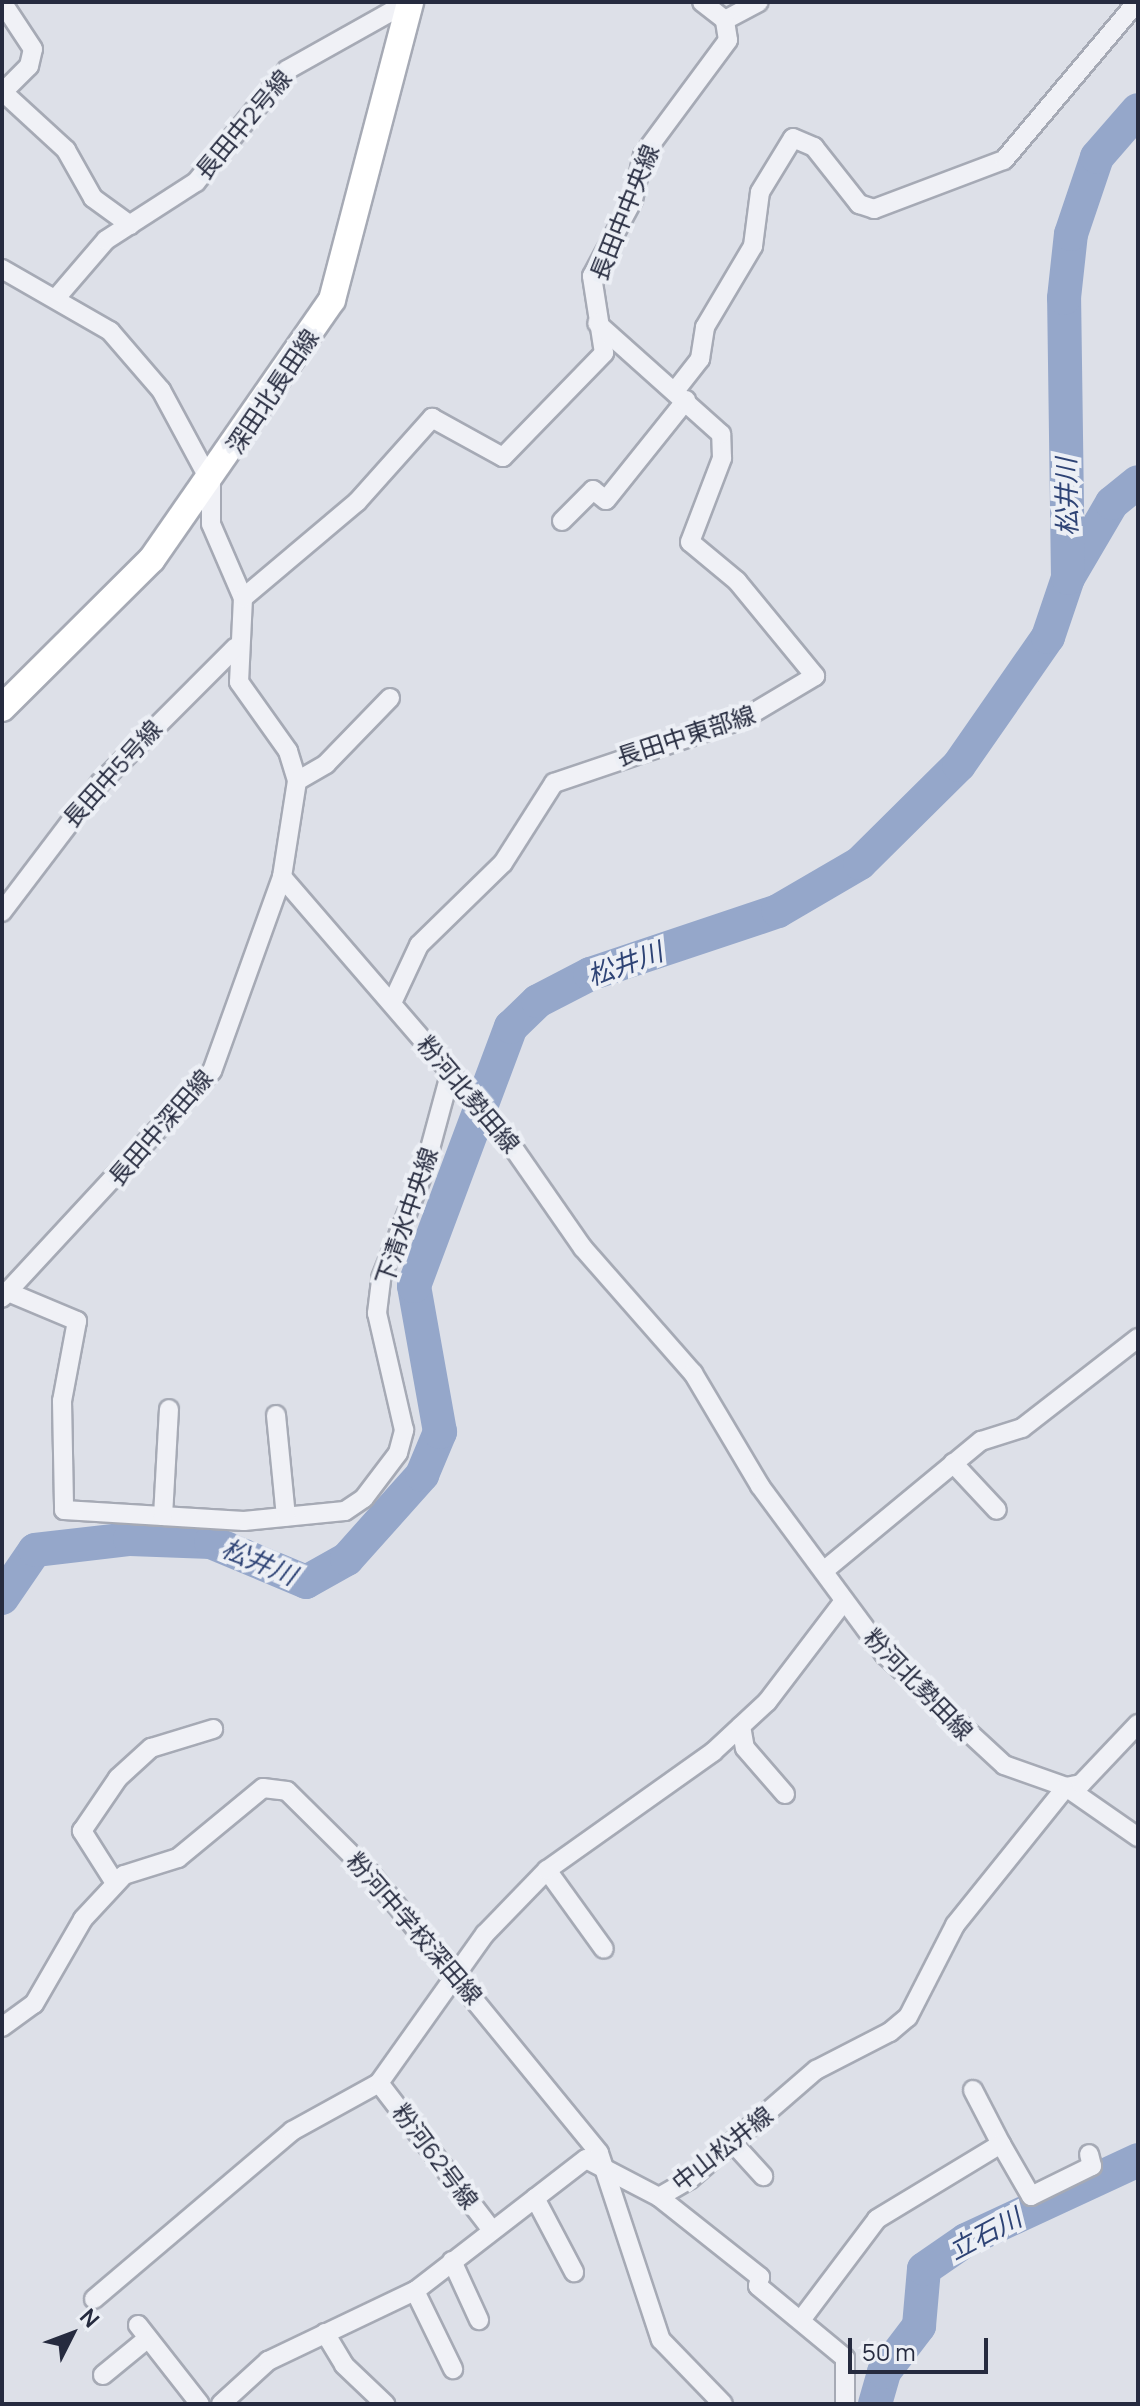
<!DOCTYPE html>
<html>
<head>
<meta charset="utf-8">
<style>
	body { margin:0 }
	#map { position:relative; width:1140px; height:2406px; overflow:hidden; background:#dde0e8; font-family:Manrope,"Noto Sans JP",sans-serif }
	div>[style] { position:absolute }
	.river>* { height:34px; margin:-17px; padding:0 17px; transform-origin:17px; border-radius:17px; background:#95a7ca }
	.roads { filter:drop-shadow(2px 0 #a6aab5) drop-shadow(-2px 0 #a6aab5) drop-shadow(0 2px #a6aab5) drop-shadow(0 -2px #a6aab5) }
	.street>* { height:18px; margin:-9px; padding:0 9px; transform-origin:9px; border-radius:9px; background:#f0f1f6 }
	.secondary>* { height:26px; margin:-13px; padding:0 13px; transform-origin:13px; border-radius:13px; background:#fff }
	span { translate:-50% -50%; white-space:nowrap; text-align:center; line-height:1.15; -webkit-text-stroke:8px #eceff5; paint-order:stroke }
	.street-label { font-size:24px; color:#262b3f }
	.water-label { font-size:26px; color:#2e4375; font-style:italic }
	.frame { position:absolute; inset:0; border:4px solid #262b3f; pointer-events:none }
	.north { position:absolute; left:32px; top:2294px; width:80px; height:80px; -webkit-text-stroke:6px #eceff5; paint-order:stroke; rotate:48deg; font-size:22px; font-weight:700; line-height:32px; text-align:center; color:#262b3f }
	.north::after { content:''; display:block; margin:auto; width:28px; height:36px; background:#262b3f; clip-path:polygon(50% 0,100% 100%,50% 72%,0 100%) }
	.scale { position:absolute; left:848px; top:2338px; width:140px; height:36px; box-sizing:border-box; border:4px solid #262b3f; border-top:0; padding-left:10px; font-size:24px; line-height:28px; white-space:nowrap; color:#262b3f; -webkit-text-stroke:6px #eceff5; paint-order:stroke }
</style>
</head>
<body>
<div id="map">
	<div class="river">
		<div style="left:1068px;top:578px;width:87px;rotate:-59.6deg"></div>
		<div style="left:1112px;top:503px;width:33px;rotate:-39deg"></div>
		<div style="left:2px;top:1598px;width:58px;rotate:-55.5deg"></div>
		<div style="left:35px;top:1550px;width:96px;rotate:-6.6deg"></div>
		<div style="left:130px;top:1539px;width:81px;rotate:2.1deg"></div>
		<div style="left:211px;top:1542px;width:103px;rotate:22.8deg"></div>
		<div style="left:306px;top:1582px;width:47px;rotate:-29.3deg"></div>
		<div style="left:347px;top:1559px;width:113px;rotate:-48.2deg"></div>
		<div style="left:422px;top:1475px;width:47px;rotate:-67.3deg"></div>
		<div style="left:440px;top:1432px;width:148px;rotate:-100.1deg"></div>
		<div style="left:414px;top:1286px;width:277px;rotate:-69.5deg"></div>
		<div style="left:511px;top:1027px;width:37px;rotate:-44deg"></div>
		<div style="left:538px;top:1001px;width:59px;rotate:-27.4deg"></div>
		<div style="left:590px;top:974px;width:198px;rotate:-18.5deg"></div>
		<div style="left:778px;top:911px;width:95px;rotate:-30.3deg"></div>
		<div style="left:860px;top:863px;width:139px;rotate:-44.7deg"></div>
		<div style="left:959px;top:765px;width:156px;rotate:-55.2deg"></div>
		<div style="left:1048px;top:637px;width:62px;rotate:-71.3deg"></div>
		<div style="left:1068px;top:578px;width:280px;rotate:-90.8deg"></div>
		<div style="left:1064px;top:298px;width:64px;rotate:-83.8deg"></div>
		<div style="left:1071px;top:234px;width:81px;rotate:-71.3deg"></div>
		<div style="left:1097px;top:157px;width:62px;rotate:-48.9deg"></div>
		<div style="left:875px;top:2404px;width:33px;rotate:-74deg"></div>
		<div style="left:884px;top:2372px;width:58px;rotate:-52.7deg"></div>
		<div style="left:919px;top:2326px;width:57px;rotate:-85deg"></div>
		<div style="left:924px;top:2269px;width:51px;rotate:-34.6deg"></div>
		<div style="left:966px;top:2240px;width:190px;rotate:-24.9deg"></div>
	</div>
	<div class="roads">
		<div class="street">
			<div style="left:725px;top:20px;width:38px;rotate:-28deg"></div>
			<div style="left:3px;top:92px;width:86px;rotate:42.6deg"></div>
			<div style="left:66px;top:150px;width:55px;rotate:60.6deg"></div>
			<div style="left:93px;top:198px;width:46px;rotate:36.1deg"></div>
			<div style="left:2px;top:93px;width:38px;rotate:-45deg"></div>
			<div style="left:29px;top:66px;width:17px;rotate:-77deg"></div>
			<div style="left:33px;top:49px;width:56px;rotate:-123.4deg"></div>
			<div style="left:2px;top:269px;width:125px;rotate:29.9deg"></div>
			<div style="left:110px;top:331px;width:78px;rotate:49.2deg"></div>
			<div style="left:161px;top:390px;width:106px;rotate:61.7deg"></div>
			<div style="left:211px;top:483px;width:41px;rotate:90deg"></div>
			<div style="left:211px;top:524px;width:81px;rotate:66.6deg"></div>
			<div style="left:243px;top:598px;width:84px;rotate:92.7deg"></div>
			<div style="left:239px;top:682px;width:85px;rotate:54.6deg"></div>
			<div style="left:288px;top:751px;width:31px;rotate:73deg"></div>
			<div style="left:297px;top:781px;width:97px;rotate:98.9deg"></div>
			<div style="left:282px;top:877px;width:206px;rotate:109.8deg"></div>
			<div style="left:212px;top:1071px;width:309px;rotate:132.8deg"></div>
			<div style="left:57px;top:297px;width:75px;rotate:-49.3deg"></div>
			<div style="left:106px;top:240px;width:107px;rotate:-32.8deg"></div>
			<div style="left:196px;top:182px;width:144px;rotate:-50.9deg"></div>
			<div style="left:287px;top:70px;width:139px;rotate:-29.3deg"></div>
			<div style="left:675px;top:391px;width:41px;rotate:-52deg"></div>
			<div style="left:700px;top:359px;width:32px;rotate:-81deg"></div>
			<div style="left:705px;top:327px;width:94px;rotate:-59.3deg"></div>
			<div style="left:753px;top:246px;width:54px;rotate:-82.6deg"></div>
			<div style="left:760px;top:192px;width:63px;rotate:-58.6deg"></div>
			<div style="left:793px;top:138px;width:23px;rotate:23deg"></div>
			<div style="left:814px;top:147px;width:73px;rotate:51.7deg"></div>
			<div style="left:859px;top:204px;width:16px;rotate:18deg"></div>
			<div style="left:874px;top:209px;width:139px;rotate:-20.7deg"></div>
			<div style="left:1004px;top:160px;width:207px;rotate:-49.9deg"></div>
			<div style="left:562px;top:521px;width:44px;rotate:-45deg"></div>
			<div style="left:593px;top:490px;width:16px;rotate:38deg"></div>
			<div style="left:606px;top:500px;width:128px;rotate:-51.3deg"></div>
			<div style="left:243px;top:598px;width:149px;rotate:-40.1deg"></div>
			<div style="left:357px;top:502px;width:113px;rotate:-48.2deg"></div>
			<div style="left:432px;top:418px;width:81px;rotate:28.8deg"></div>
			<div style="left:503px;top:457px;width:145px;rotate:-45.8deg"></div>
			<div style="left:604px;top:353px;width:78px;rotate:-98.9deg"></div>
			<div style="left:592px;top:276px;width:86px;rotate:-61.7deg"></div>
			<div style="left:633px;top:200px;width:46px;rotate:-77.5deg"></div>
			<div style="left:643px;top:155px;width:143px;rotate:-53.5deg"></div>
			<div style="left:728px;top:40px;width:20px;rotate:-99deg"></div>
			<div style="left:725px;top:20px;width:29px;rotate:-142deg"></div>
			<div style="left:297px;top:781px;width:34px;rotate:-30deg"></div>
			<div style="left:326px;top:764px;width:92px;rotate:-45.9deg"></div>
			<div style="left:282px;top:877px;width:338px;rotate:49.2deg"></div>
			<div style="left:503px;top:1133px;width:140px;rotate:55.2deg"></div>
			<div style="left:583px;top:1248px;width:167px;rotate:48.7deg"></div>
			<div style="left:693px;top:1373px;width:131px;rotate:59.3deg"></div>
			<div style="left:760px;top:1486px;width:210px;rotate:53.5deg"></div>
			<div style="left:885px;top:1655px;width:162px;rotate:42.7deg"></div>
			<div style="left:1004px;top:1765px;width:66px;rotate:19.5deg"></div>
			<div style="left:1066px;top:1787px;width:88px;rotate:34.8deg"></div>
			<div style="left:2px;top:912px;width:162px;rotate:-52.8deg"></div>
			<div style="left:100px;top:783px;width:192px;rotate:-45deg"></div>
			<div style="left:392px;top:1003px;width:64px;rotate:-65deg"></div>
			<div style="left:419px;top:945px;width:117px;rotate:-44.3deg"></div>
			<div style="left:503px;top:863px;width:95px;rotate:-57.5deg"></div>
			<div style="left:554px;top:783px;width:200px;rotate:-18.7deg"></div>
			<div style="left:743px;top:719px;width:84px;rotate:-30.8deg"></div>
			<div style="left:815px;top:676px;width:123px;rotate:-129.4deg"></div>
			<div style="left:737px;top:581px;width:61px;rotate:-140.3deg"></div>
			<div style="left:690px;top:542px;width:90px;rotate:-69.1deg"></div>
			<div style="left:722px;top:458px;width:24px;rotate:-92deg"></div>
			<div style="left:721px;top:434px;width:166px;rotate:-138.2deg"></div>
			<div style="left:8px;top:1292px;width:75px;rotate:22.8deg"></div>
			<div style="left:77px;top:1321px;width:81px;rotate:100.6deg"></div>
			<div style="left:62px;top:1401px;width:109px;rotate:88.9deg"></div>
			<div style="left:64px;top:1510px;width:180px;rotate:3.5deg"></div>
			<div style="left:244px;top:1521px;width:101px;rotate:-5.7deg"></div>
			<div style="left:345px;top:1511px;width:23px;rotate:-34deg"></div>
			<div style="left:364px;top:1498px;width:56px;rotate:-52.9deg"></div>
			<div style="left:398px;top:1453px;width:24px;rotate:-75deg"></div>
			<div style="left:404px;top:1430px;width:120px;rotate:-103deg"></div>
			<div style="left:377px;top:1313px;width:35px;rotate:-83deg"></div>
			<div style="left:381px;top:1278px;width:115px;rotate:-68.1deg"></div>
			<div style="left:424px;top:1171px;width:104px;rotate:-74.9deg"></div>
			<div style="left:276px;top:1415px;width:102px;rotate:84.4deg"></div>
			<div style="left:953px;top:1463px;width:64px;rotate:46.9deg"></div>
			<div style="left:163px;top:1516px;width:107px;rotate:-86.8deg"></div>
			<div style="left:826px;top:1569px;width:201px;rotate:-39.6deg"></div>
			<div style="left:981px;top:1441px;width:43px;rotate:-17.6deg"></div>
			<div style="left:1022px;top:1428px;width:147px;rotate:-37.8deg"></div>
			<div style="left:741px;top:1726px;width:22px;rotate:80deg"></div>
			<div style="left:745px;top:1748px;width:61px;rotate:49deg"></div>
			<div style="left:547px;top:1870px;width:97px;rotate:54.2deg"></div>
			<div style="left:115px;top:1883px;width:62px;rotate:-122.4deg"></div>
			<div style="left:82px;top:1831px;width:64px;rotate:-55.8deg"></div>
			<div style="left:118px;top:1778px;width:45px;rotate:-42.3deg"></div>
			<div style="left:151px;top:1748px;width:65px;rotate:-17deg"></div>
			<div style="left:2px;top:2027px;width:39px;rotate:-36deg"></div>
			<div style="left:34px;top:2004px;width:98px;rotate:-60deg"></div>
			<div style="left:83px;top:1919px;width:60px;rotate:-47deg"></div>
			<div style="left:124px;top:1875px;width:57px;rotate:-17.5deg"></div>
			<div style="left:178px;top:1858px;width:110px;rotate:-39.5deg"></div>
			<div style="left:263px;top:1788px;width:24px;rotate:7deg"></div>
			<div style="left:287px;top:1791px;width:118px;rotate:44.7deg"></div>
			<div style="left:371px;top:1874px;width:360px;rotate:50.7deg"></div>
			<div style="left:599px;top:2153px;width:197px;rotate:71.7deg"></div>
			<div style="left:661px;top:2340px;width:89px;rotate:45.9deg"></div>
			<div style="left:379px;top:2083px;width:185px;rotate:52.5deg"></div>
			<div style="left:973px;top:2090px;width:61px;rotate:62.6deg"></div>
			<div style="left:733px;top:2143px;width:45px;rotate:47.7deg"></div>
			<div style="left:659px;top:2197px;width:129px;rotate:38.4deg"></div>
			<div style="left:760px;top:2277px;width:9px;rotate:103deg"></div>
			<div style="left:758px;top:2286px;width:113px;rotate:39.6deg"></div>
			<div style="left:845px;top:2358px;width:46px;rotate:90deg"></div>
			<div style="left:535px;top:2198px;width:84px;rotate:62.2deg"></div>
			<div style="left:452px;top:2261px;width:65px;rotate:65.4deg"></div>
			<div style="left:415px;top:2291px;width:87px;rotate:64deg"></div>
			<div style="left:94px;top:2299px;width:260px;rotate:-40.3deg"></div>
			<div style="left:292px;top:2131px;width:99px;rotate:-28.9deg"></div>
			<div style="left:379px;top:2083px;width:183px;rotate:-54.6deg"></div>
			<div style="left:485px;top:1934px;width:89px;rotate:-45.9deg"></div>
			<div style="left:547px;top:1870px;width:204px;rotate:-35.4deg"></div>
			<div style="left:713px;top:1752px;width:74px;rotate:-42.8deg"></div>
			<div style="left:767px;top:1702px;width:127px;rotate:-52.7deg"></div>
			<div style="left:801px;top:2320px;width:126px;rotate:-53deg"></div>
			<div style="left:877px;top:2219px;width:145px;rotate:-31.2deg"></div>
			<div style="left:1001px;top:2144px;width:60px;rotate:60deg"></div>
			<div style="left:1031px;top:2196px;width:68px;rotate:-26.2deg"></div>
			<div style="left:1092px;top:2166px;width:12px;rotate:-104deg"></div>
			<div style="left:138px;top:2325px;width:100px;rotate:51.9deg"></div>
			<div style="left:325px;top:2333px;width:37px;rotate:59deg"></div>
			<div style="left:344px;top:2365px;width:57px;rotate:43.6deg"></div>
			<div style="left:103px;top:2375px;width:58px;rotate:-39.4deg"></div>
			<div style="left:221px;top:2404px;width:64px;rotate:-42.5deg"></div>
			<div style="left:268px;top:2361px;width:163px;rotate:-25.5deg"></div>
			<div style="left:415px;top:2291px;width:216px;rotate:-37.7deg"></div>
			<div style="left:586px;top:2159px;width:82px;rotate:27.5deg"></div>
			<div style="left:659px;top:2197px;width:36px;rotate:-30deg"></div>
			<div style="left:690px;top:2179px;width:167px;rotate:-40.9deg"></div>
			<div style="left:816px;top:2070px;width:83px;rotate:-27.2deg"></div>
			<div style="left:890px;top:2032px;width:23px;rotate:-40deg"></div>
			<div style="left:908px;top:2017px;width:103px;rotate:-62.9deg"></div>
			<div style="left:955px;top:1925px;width:177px;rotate:-51.2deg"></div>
			<div style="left:1066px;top:1787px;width:15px;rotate:-11deg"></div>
			<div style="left:1081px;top:1784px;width:83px;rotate:-46.5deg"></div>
		</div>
		<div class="secondary">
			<div style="left:2px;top:708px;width:211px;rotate:-44.8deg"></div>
			<div style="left:152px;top:559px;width:315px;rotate:-55.2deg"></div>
			<div style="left:332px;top:300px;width:308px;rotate:-75.3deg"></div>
		</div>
	</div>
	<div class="street-label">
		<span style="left:243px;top:124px;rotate:-50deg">長田中2号線</span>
		<span style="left:624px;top:212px;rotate:-68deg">長田中中央線</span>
		<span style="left:272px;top:391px;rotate:-56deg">深田北長田線</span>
		<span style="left:686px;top:735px;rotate:-18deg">長田中東部線</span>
		<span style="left:112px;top:773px;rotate:-48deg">長田中5号線</span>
		<span style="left:469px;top:1094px;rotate:50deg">粉河北勢田線</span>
		<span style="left:160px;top:1127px;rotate:-49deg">長田中深田線</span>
		<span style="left:406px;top:1216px;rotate:-71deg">下清水中央線</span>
		<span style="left:919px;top:1684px;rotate:46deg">粉河北勢田線</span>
		<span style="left:415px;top:1928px;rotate:49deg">粉河中学校深田線</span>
		<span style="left:722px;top:2148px;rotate:-38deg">中山松井線</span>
		<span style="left:436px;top:2156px;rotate:53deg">粉河62号線</span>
	</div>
	<div class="water-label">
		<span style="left:1067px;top:497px;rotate:-91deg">松井川</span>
		<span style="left:625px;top:964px;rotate:-20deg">松井川</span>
		<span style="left:259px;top:1562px;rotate:23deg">松井川</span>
		<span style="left:985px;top:2234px;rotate:-28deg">立石川</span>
	</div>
	<div class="frame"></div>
	<div class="north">N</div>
	<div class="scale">50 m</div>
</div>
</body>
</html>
